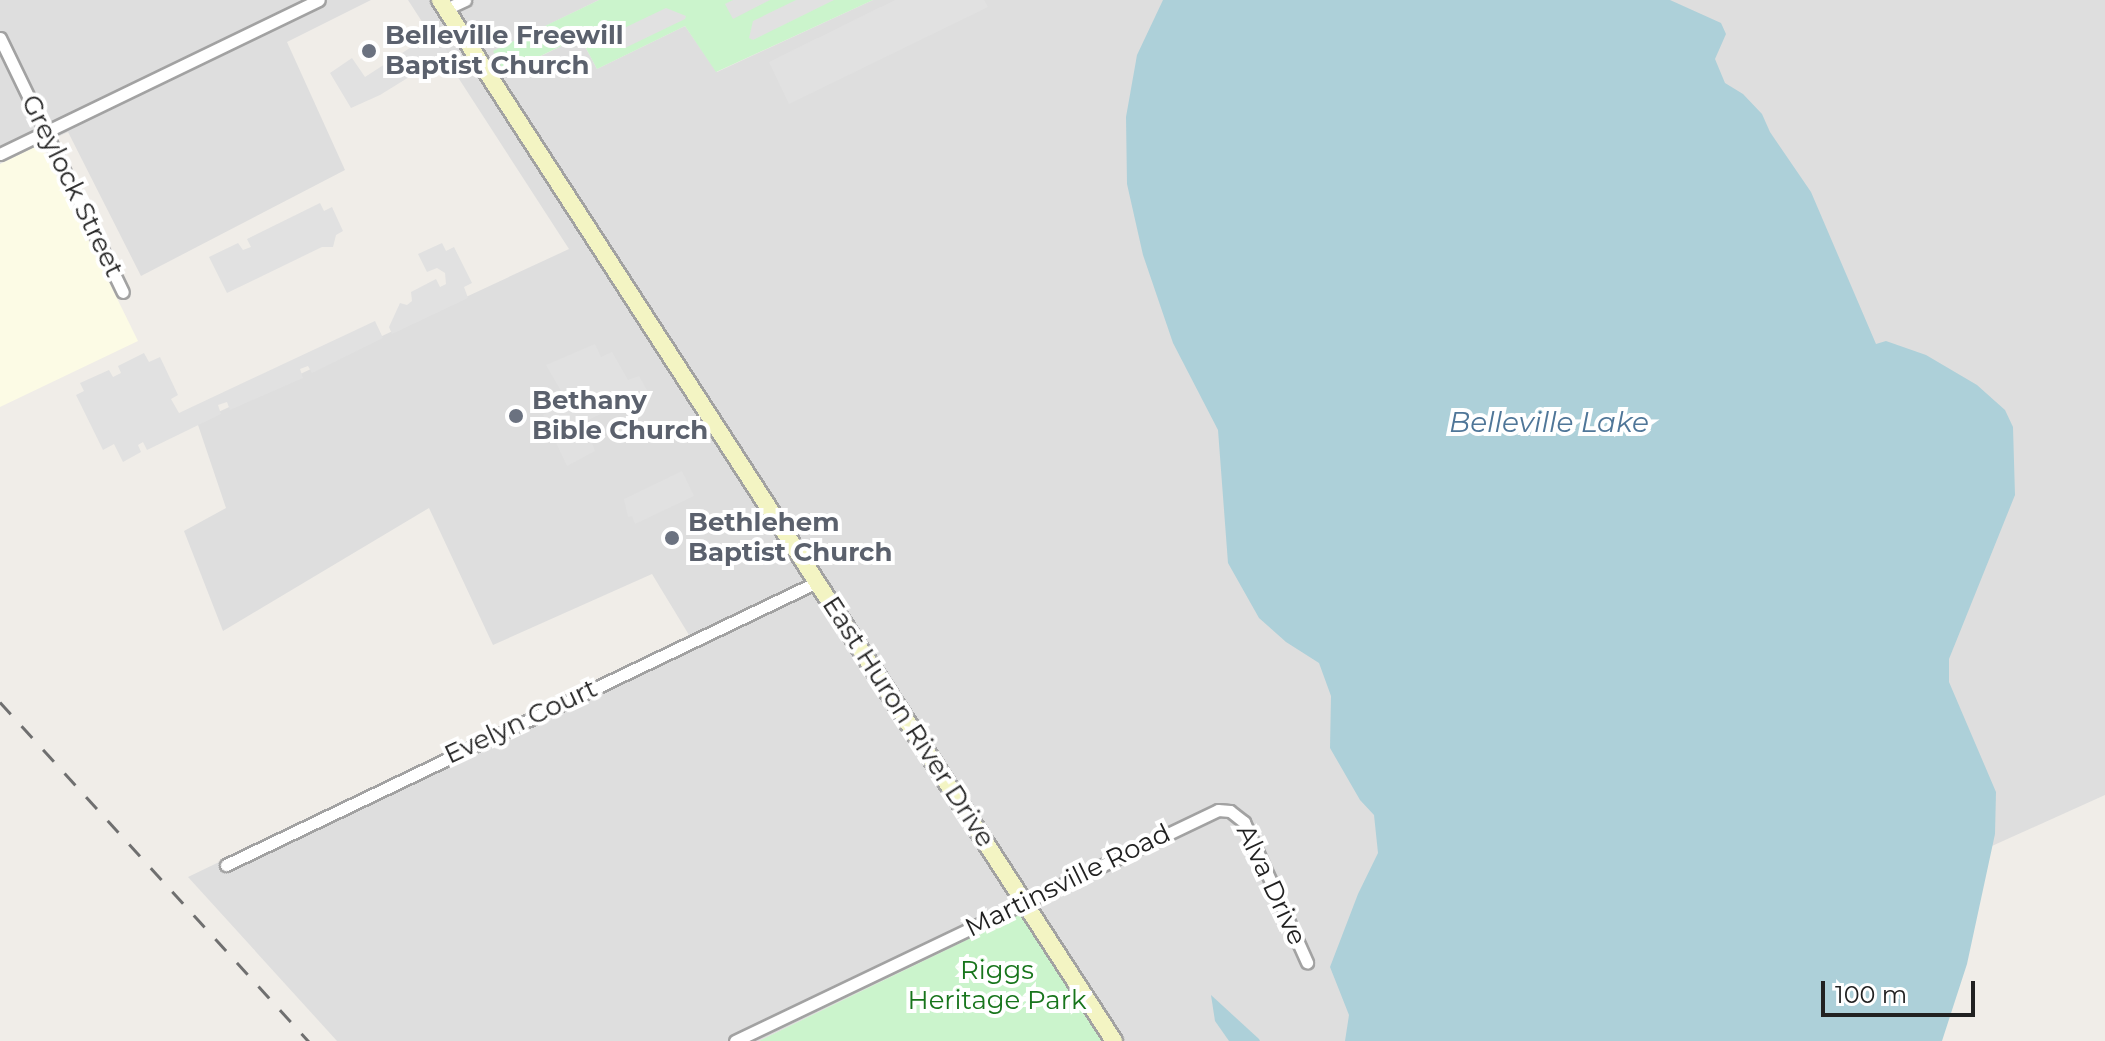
<!DOCTYPE html>
<html>
<head>
<meta charset="utf-8">
<style>
	body { margin:0 }
	#map { position:relative; width:2105px; height:1041px; overflow:hidden; background:#f0ede8; font-family:Montserrat,sans-serif }
	div>[style] { position:absolute }
	.residential>* { inset:0; background:#dedede }
	.education>* { inset:0; background:#fcfbe5 }
	.park>* { inset:0; background:#cbf4cc }
	.parking>* { inset:0; background:#e1e1e1 }
	.water>* { inset:0; background:#add0d9 }
	.roads { filter:drop-shadow(2px 0 #a2a2a2) drop-shadow(-2px 0 #a2a2a2) drop-shadow(0 2px #a2a2a2) drop-shadow(0 -2px #a2a2a2) }
	.street>* { height:11px; margin:-5.5px; padding:0 5.5px; transform-origin:5.5px; border-radius:5.5px; background:#fff }
	.secondary>* { height:16px; margin:-8px; padding:0 8px; transform-origin:8px; border-radius:8px; background:#f3f4c3 }
	.rail>* { height:3px; margin-top:-1.5px; transform-origin:0; background:repeating-linear-gradient(90deg,#6f6f6f 0 16px,transparent 0 32px) }
	.dots>* { width:22px; height:22px; translate:-50% -50%; box-sizing:border-box; border:4px solid #fff; border-radius:50% }
	span { translate:-50% -50%; white-space:nowrap; text-align:center; line-height:1.15; -webkit-text-stroke:8px #fff; paint-order:stroke }
	.worship-label { font-size:26px; color:#5b616d; font-weight:700 }
	.left { translate:0 -50%; text-align:left }
	.street-label { font-size:26px; color:#212121 }
	.park-label { font-size:26px; color:#18751c }
	.water-label { font-size:28px; color:#4f7698; font-style:italic }
	.scale { position:absolute; left:1821px; top:981px; width:154px; height:36px; box-sizing:border-box; border:4px solid #212121; border-top:0; padding-left:10px; font-size:24px; line-height:28px; white-space:nowrap; color:#212121; -webkit-text-stroke:6px #fff; paint-order:stroke }
</style>
</head>
<body>
<div id="map">
	<div class="residential">
		<div style="clip-path:polygon(0 0,371px 0,287px 42px,345px 170px,141px 276px,68px 132px,0 164px)"></div>
		<div style="clip-path:polygon(408px 0,599px 0,494px 51px,506px 73px,580px 37px,597px 69px,685px 26px,717px 72px,873px 0,1202px 0,1356px 652px,1401px 1041px,1099px 1041px,1020px 914px,759px 1041px,337px 1041px,188px 877px,689px 635px,652px 574px,493px 645px,429px 508px,223px 631px,184px 531px,226px 508px,197px 422px,569px 249px)"></div>
		<div style="clip-path:polygon(1610px 0,2105px 0,2105px 795px,1952px 864px)"></div>
	</div>
	<div class="education">
		<div style="clip-path:polygon(41px 144px,138px 341px,0 407px,0 164px)"></div>
	</div>
	<div class="park">
		<div style="clip-path:polygon(599px 0,873px 0,716px 72px,685px 26px,597px 69px,580px 37px,505px 73px,493px 51px)"></div>
		<div style="clip-path:polygon(1020px 914px,1102px 1041px,759px 1041px)"></div>
	</div>
	<div class="parking">
		<div style="clip-path:polygon(733px 0,770px 0,733px 19px,725px 4px)"></div>
		<div style="clip-path:polygon(796px 0,834px 0,753px 40px,749px 38px,753px 21px)"></div>
		<div style="clip-path:polygon(895px 0,984px 0,988px 7px,789px 104px,769px 62px)"></div>
		<div style="clip-path:polygon(666px 8px,686px 16px,685px 19px,625px 48px,599px 40px)"></div>
		<div style="clip-path:polygon(436px 31px,448px 53px,380px 95px,351px 108px,330px 73px,352px 58px,365px 77px)"></div>
		<div style="clip-path:polygon(320px 203px,324px 211px,332px 207px,343px 231px,336px 235px,333px 247px,322px 247px,227px 293px,209px 257px,238px 243px,243px 250px,251px 247px,247px 239px)"></div>
		<div style="clip-path:polygon(442px 243px,446px 251px,454px 247px,472px 283px,464px 287px,468px 298px,392px 334px,389px 327px,400px 303px,407px 305px,412px 301px,411px 292px,436px 279px,440px 287px,446px 284px,445px 273px,437px 268px,427px 272px,418px 254px)"></div>
		<div style="clip-path:polygon(375px 321px,383px 338px,312px 373px,308px 366px,300px 369px,303px 378px,230px 410px,227px 402px,218px 405px,221px 414px,147px 450px,143px 442px,138px 445px,141px 452px,123px 462px,114px 444px,103px 450px,76px 395px,84px 391px,80px 383px,109px 370px,113px 377px,121px 373px,118px 366px,144px 353px,149px 362px,160px 357px,178px 395px,171px 399px,179px 413px)"></div>
		<div style="clip-path:polygon(595px 344px,601px 357px,612px 352px,628px 380px,639px 376px,648px 392px,584px 422px,595px 451px,567px 466px,543px 415px,564px 402px,567px 410px,571px 408px,546px 365px)"></div>
		<div style="clip-path:polygon(682px 471px,694px 496px,635px 524px,632px 516px,628px 517px,624px 499px)"></div>
	</div>
	<div class="water">
		<div style="clip-path:polygon(1163px 0,1670px 0,1721px 23px,1726px 34px,1715px 59px,1725px 83px,1743px 94px,1762px 114px,1770px 132px,1811px 192px,1876px 344px,1886px 341px,1926px 355px,1977px 385px,2005px 410px,2013px 427px,2015px 495px,1949px 659px,1949px 682px,1996px 792px,1995px 834px,1967px 964px,1942px 1041px,1345px 1041px,1349px 1015px,1330px 967px,1358px 894px,1378px 853px,1374px 815px,1360px 800px,1330px 748px,1331px 696px,1319px 663px,1286px 642px,1259px 618px,1228px 563px,1218px 430px,1173px 343px,1143px 255px,1127px 184px,1126px 117px,1137px 55px)"></div>
		<div style="clip-path:polygon(1211px 995px,1259px 1039px,1260px 1041px,1229px 1041px,1215px 1021px)"></div>
	</div>
	<div class="roads">
		<div class="street">
			<div style="left:446px;top:9px;width:21px;rotate:-25deg"></div>
			<div style="left:0;top:38px;width:282px;rotate:64.2deg"></div>
			<div style="left:0;top:154px;width:354px;rotate:-25.8deg"></div>
			<div style="left:226px;top:865px;width:655px;rotate:-25.59deg"></div>
			<div style="left:735px;top:1041px;width:535px;rotate:-25.56deg"></div>
			<div style="left:1218px;top:810px;width:12px;rotate:5deg"></div>
			<div style="left:1230px;top:811px;width:18px;rotate:38deg"></div>
			<div style="left:1244px;top:822px;width:154px;rotate:65.8deg"></div>
		</div>
		<div class="secondary">
			<div style="left:440px;top:0;width:1240px;rotate:57.08deg"></div>
		</div>
	</div>
	<div class="rail">
		<div style="left:0;top:702px;width:459px;rotate:47.7deg"></div>
	</div>
	<div class="dots">
		<div style="left:369px;top:51px;background:#6b7280"></div>
		<div style="left:516px;top:416px;background:#6b7280"></div>
		<div style="left:672px;top:538px;background:#6b7280"></div>
	</div>
	<div class="worship-label">
		<span class="left" style="left:385px;top:51px">Belleville Freewill<br>Baptist Church</span>
		<span class="left" style="left:532px;top:416px">Bethany<br>Bible Church</span>
		<span class="left" style="left:688px;top:538px">Bethlehem<br>Baptist Church</span>
	</div>
	<div class="street-label">
		<span style="left:72px;top:186px;rotate:64deg">Greylock Street</span>
		<span style="left:521px;top:722px;rotate:-25deg">Evelyn Court</span>
		<span style="left:908px;top:722px;rotate:57deg">East Huron River Drive</span>
		<span style="left:1068px;top:881px;rotate:-26deg">Martinsville Road</span>
		<span style="left:1271px;top:885px;rotate:65deg">Alva Drive</span>
	</div>
	<div class="park-label">
		<span style="left:997px;top:986px">Riggs<br>Heritage Park</span>
	</div>
	<div class="water-label">
		<span style="left:1549px;top:422px">Belleville Lake</span>
	</div>
	<div class="scale">100 m</div>
</div>
</body>
</html>
